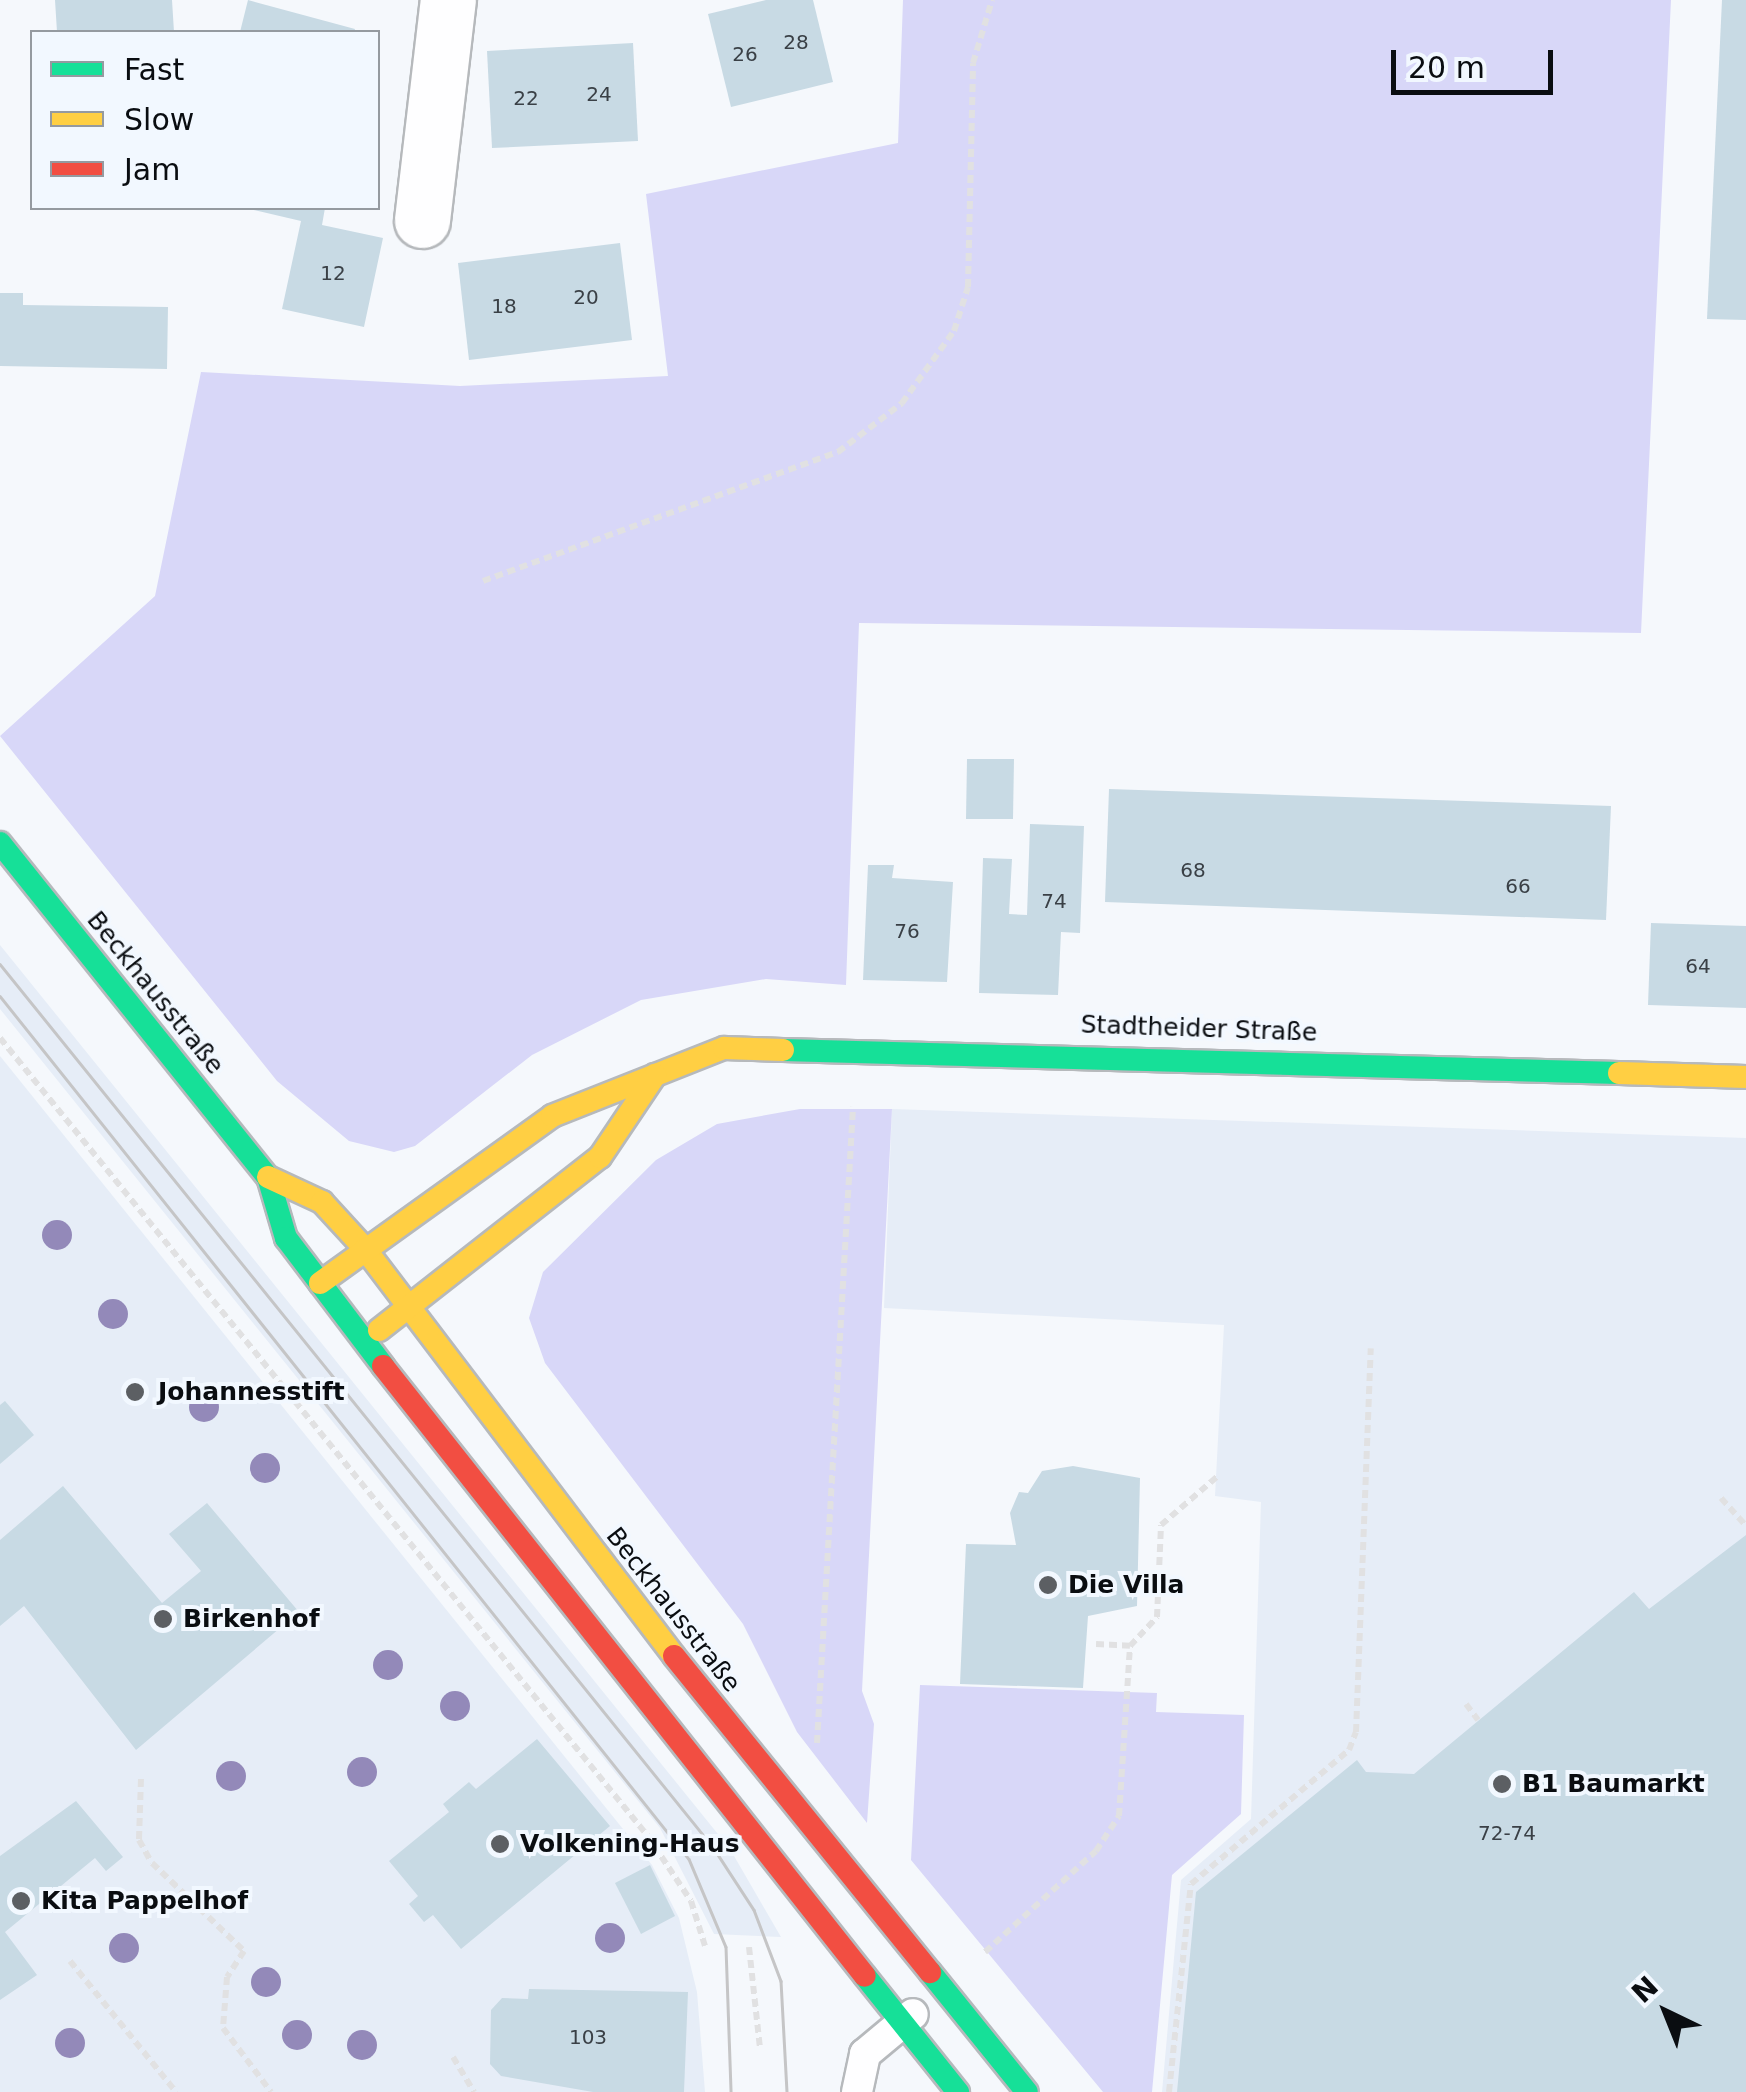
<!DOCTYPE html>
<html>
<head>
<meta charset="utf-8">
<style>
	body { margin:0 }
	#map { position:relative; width:1746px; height:2092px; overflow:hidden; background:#f5f8fc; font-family:"DejaVu Sans",sans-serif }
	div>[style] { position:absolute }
	.built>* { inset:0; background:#e6edf7 }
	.green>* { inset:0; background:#d8d7f8 }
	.building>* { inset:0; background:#c8dae4 }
	.path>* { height:6px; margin-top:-3px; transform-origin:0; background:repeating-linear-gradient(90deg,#e1e1e2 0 8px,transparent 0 13px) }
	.roads { filter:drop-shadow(2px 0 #b6b9bc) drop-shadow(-2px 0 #b6b9bc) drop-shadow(0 2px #b6b9bc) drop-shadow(0 -2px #b6b9bc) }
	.lane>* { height:30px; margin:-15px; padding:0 15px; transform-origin:15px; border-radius:15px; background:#fefeff }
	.street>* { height:55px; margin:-27.5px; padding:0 27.5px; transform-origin:27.5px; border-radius:27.5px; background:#fefeff }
	.fast>* { height:22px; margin:-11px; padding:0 11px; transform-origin:11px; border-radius:11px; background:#16e098 }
	.slow>* { height:22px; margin:-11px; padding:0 11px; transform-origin:11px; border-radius:11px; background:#ffcf43 }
	.jam>* { height:22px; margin:-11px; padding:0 11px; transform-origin:11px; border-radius:11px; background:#f24e42 }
	.tram>* { height:2.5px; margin:-1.25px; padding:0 1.25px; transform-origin:1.25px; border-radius:1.25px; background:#c5c5c6 }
	.trees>* { width:30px; height:30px; margin:-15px; border-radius:50%; background:#9389b9 }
	.dots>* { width:28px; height:28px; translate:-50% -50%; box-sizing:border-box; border:5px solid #f2f8ff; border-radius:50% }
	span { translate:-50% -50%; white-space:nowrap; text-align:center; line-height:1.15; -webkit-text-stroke:8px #f2f8ff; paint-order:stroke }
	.number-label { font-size:20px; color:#3a4046 }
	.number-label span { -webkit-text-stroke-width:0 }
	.street-label { font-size:25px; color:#0a0d11 }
	.poi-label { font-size:25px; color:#0a0d11; font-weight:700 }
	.left { translate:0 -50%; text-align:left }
	.legend { position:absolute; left:30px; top:30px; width:350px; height:180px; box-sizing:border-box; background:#f2f8ff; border:2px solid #959aa0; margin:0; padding:12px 18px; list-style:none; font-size:30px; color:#0a0d11 }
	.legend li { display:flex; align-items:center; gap:20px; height:50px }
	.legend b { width:50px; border:2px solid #959aa0 }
	.north { position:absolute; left:1616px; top:1962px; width:100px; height:100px; -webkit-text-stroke:8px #f2f8ff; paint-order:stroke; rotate:317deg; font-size:28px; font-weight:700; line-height:40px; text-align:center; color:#0a0d11 }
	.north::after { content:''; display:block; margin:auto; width:35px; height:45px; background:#0a0d11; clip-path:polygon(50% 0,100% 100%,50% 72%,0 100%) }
	.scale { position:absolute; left:1391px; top:50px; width:162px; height:45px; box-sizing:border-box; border:5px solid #0a0d11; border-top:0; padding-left:12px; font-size:30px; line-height:35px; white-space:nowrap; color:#0a0d11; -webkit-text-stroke:8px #f2f8ff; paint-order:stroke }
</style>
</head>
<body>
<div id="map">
	<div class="built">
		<div style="clip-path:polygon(0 945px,730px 1849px,781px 1937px,714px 1934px,660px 1828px,0 1009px)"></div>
		<div style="clip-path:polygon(0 1056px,652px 1865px,679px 1918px,697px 1992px,705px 2092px,0 2092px)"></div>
		<div style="clip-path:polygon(892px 1109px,1746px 1138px,1746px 2092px,1162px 2092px,1181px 1880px,1251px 1819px,1261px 1502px,1215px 1496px,1224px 1325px,884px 1308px)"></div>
	</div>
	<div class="green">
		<div style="clip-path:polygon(903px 0,1671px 0,1641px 633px,859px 623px,846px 985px,766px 979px,641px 1000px,532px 1055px,415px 1146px,394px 1152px,349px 1141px,277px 1081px,0 736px,155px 596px,201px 372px,460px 386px,668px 376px,646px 194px,898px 143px)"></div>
		<div style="clip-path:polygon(800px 1109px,892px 1109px,862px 1691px,874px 1724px,867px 1823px,797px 1732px,743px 1624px,545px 1363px,529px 1318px,543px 1272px,656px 1160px,717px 1124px)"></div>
		<div style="clip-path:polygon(920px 1685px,1157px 1693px,1156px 1712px,1244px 1715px,1241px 1814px,1172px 1875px,1152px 2092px,1103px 2092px,911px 1860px)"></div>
	</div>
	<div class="building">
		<div style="clip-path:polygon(55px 0,172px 0,174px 32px,57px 32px)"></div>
		<div style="clip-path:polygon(248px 0,355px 29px,354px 32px,240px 32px)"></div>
		<div style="clip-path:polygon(766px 0,813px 0,833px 82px,731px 107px,708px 14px)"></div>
		<div style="clip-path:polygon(1722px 0,1746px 0,1746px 320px,1707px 319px)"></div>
		<div style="clip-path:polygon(633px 43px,638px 141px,492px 148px,487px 51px)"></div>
		<div style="clip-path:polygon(245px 208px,325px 208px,322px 225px,383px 238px,364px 327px,282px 309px,301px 221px)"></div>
		<div style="clip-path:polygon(620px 243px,632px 340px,469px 360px,458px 263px)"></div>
		<div style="clip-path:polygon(0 293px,23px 293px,23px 305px,168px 307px,167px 369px,0 366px)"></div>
		<div style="clip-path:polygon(967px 759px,1014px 759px,1013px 819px,966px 819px)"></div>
		<div style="clip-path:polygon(1109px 789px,1611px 806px,1606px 920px,1105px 902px)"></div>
		<div style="clip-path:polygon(1030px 824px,1084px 826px,1080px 933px,1061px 932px,1058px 995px,979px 993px,983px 858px,1012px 859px,1009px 914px,1027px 915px)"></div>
		<div style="clip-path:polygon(868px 865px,894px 865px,892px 878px,953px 882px,947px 982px,863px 980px)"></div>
		<div style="clip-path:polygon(1651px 923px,1746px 926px,1746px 1008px,1648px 1005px)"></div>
		<div style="clip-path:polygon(5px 1401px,34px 1435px,0 1464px,0 1405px)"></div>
		<div style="clip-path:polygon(1073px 1466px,1140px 1478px,1137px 1606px,1088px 1616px,1083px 1688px,960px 1684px,966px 1544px,1016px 1545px,1010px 1513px,1019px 1492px,1028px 1493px,1042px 1471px)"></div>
		<div style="clip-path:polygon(63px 1486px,162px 1603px,201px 1571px,169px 1534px,207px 1503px,299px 1612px,136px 1750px,24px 1606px,0 1626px,0 1540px)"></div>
		<div style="clip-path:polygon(1746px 1535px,1746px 2092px,1177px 2092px,1196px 1892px,1357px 1760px,1366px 1772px,1414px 1774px,1634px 1592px,1649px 1609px)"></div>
		<div style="clip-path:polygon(537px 1739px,610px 1826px,461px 1949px,433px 1915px,424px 1922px,409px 1904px,418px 1896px,389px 1861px,449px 1812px,443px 1804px,469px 1782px,476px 1789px)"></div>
		<div style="clip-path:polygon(76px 1801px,123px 1857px,106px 1871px,95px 1858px,5px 1932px,37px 1975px,0 2000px,0 1856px)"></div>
		<div style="clip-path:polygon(650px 1865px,675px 1916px,641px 1934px,615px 1883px)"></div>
		<div style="clip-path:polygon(529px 1989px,688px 1992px,684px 2092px,593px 2092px,501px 2076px,490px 2064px,491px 2010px,502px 1998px,528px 1999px)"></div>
	</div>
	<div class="path">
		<div style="left:483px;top:581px;width:378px;rotate:-20deg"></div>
		<div style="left:838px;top:452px;width:81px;rotate:-37.4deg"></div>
		<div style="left:902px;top:403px;width:89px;rotate:-54.2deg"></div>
		<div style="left:954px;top:331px;width:46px;rotate:-72.3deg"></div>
		<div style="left:968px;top:287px;width:224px;rotate:-88.7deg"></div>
		<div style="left:973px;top:63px;width:66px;rotate:-73.2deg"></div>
		<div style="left:0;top:1038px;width:1027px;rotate:50.93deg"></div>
		<div style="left:647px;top:1835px;width:79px;rotate:56.3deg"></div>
		<div style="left:691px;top:1901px;width:47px;rotate:72.7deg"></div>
		<div style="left:1721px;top:1498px;width:38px;rotate:48deg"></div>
		<div style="left:1096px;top:1644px;width:34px;rotate:3deg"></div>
		<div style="left:1130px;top:1646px;width:40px;rotate:-47deg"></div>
		<div style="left:1157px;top:1617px;width:92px;rotate:-87.5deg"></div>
		<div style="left:1161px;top:1525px;width:75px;rotate:-40.7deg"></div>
		<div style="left:1466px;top:1704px;width:20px;rotate:53deg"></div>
		<div style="left:817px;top:1743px;width:637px;rotate:-86.76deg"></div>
		<div style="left:141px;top:1779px;width:61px;rotate:91.9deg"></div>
		<div style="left:139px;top:1840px;width:26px;rotate:61deg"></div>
		<div style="left:152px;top:1863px;width:127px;rotate:43.7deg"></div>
		<div style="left:244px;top:1951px;width:31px;rotate:123deg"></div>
		<div style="left:227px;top:1977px;width:51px;rotate:94.5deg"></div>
		<div style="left:223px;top:2028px;width:80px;rotate:53.1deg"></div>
		<div style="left:749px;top:1947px;width:102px;rotate:83.8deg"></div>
		<div style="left:985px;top:1952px;width:150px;rotate:-42.3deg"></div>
		<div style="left:1096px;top:1851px;width:42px;rotate:-56.7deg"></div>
		<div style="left:1119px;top:1816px;width:170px;rotate:-86.3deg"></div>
		<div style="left:70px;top:1961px;width:169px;rotate:51deg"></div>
		<div style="left:453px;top:2057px;width:41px;rotate:59deg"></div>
		<div style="left:1169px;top:2092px;width:209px;rotate:-84deg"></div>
		<div style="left:1191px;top:1884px;width:207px;rotate:-40.3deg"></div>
		<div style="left:1349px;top:1750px;width:19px;rotate:-69deg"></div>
		<div style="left:1356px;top:1732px;width:384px;rotate:-87.8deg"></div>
	</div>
	<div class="roads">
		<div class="lane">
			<div style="left:857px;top:2092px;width:39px;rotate:-78deg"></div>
			<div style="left:865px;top:2054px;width:62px;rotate:-39.8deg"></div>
		</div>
		<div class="street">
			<div style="left:422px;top:220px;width:222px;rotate:-83.3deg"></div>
		</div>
		<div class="fast">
			<div style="left:0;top:843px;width:428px;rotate:51.3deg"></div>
			<div style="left:268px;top:1177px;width:64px;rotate:73.6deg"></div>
			<div style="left:286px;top:1238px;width:161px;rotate:52.8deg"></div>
			<div style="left:783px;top:1050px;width:836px;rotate:1.58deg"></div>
			<div style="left:930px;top:1972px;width:154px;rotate:51.1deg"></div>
			<div style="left:865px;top:1976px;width:149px;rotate:51.3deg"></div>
		</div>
		<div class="slow">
			<div style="left:1619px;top:1073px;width:127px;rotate:1.8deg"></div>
			<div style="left:268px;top:1177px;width:60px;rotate:24.8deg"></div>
			<div style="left:322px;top:1202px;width:64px;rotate:47.5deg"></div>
			<div style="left:365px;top:1249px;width:511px;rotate:52.79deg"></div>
			<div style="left:320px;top:1283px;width:286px;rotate:-35.7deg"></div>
			<div style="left:552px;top:1116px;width:185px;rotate:-21.6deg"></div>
			<div style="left:724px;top:1048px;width:59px;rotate:1.9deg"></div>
			<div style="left:379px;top:1330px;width:281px;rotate:-38.1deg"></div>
			<div style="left:600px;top:1157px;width:99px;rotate:-56.1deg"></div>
		</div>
		<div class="jam">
			<div style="left:383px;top:1366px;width:777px;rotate:51.69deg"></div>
			<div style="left:674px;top:1656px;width:407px;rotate:51deg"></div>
		</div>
	</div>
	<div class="tram">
		<div style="left:0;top:964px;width:1135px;rotate:51.08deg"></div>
		<div style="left:713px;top:1847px;width:75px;rotate:56.9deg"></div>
		<div style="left:754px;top:1910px;width:76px;rotate:69.2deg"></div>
		<div style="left:781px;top:1981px;width:111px;rotate:86.9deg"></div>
		<div style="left:0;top:996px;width:1104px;rotate:51.4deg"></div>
		<div style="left:689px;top:1859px;width:95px;rotate:67.2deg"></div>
		<div style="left:726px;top:1947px;width:145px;rotate:88deg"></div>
	</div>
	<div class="trees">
		<div style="left:57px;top:1235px"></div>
		<div style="left:113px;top:1314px"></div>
		<div style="left:204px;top:1407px"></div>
		<div style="left:265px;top:1468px"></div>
		<div style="left:388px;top:1665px"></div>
		<div style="left:455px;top:1706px"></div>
		<div style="left:362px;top:1772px"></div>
		<div style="left:231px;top:1776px"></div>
		<div style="left:610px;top:1938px"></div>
		<div style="left:124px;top:1948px"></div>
		<div style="left:266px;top:1982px"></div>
		<div style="left:297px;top:2035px"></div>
		<div style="left:70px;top:2043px"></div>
		<div style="left:362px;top:2045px"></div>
	</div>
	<div class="dots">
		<div style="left:135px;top:1392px;background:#5c5f63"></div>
		<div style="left:1048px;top:1585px;background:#5c5f63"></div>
		<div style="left:163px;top:1619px;background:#5c5f63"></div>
		<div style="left:1502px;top:1784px;background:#5c5f63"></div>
		<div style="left:500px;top:1844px;background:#5c5f63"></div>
		<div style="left:21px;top:1901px;background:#5c5f63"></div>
	</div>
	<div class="number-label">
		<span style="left:796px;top:42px">28</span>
		<span style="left:745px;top:54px">26</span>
		<span style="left:599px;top:94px">24</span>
		<span style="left:526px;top:98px">22</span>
		<span style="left:333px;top:273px">12</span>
		<span style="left:586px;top:297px">20</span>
		<span style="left:504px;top:306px">18</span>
		<span style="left:1193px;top:870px">68</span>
		<span style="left:1518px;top:886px">66</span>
		<span style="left:1054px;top:901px">74</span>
		<span style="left:907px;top:931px">76</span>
		<span style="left:1698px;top:966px">64</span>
		<span style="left:1507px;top:1833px">72-74</span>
		<span style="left:588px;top:2037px">103</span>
	</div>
	<div class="street-label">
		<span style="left:155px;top:993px;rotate:51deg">Beckhausstraße</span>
		<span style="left:1199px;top:1029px;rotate:2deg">Stadtheider Straße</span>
		<span style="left:673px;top:1610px;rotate:52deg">Beckhausstraße</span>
	</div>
	<div class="poi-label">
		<span class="left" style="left:158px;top:1392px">Johannesstift</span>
		<span class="left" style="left:1068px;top:1585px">Die Villa</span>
		<span class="left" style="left:183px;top:1619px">Birkenhof</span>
		<span class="left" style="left:1522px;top:1784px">B1 Baumarkt</span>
		<span class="left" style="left:520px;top:1844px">Volkening-Haus</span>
		<span class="left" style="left:41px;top:1901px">Kita Pappelhof</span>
	</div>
	<ul class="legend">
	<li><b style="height:12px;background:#16e098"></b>Fast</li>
	<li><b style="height:12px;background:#ffcf43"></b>Slow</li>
	<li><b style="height:12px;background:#f24e42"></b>Jam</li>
	</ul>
	<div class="north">N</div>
	<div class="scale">20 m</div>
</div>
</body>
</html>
